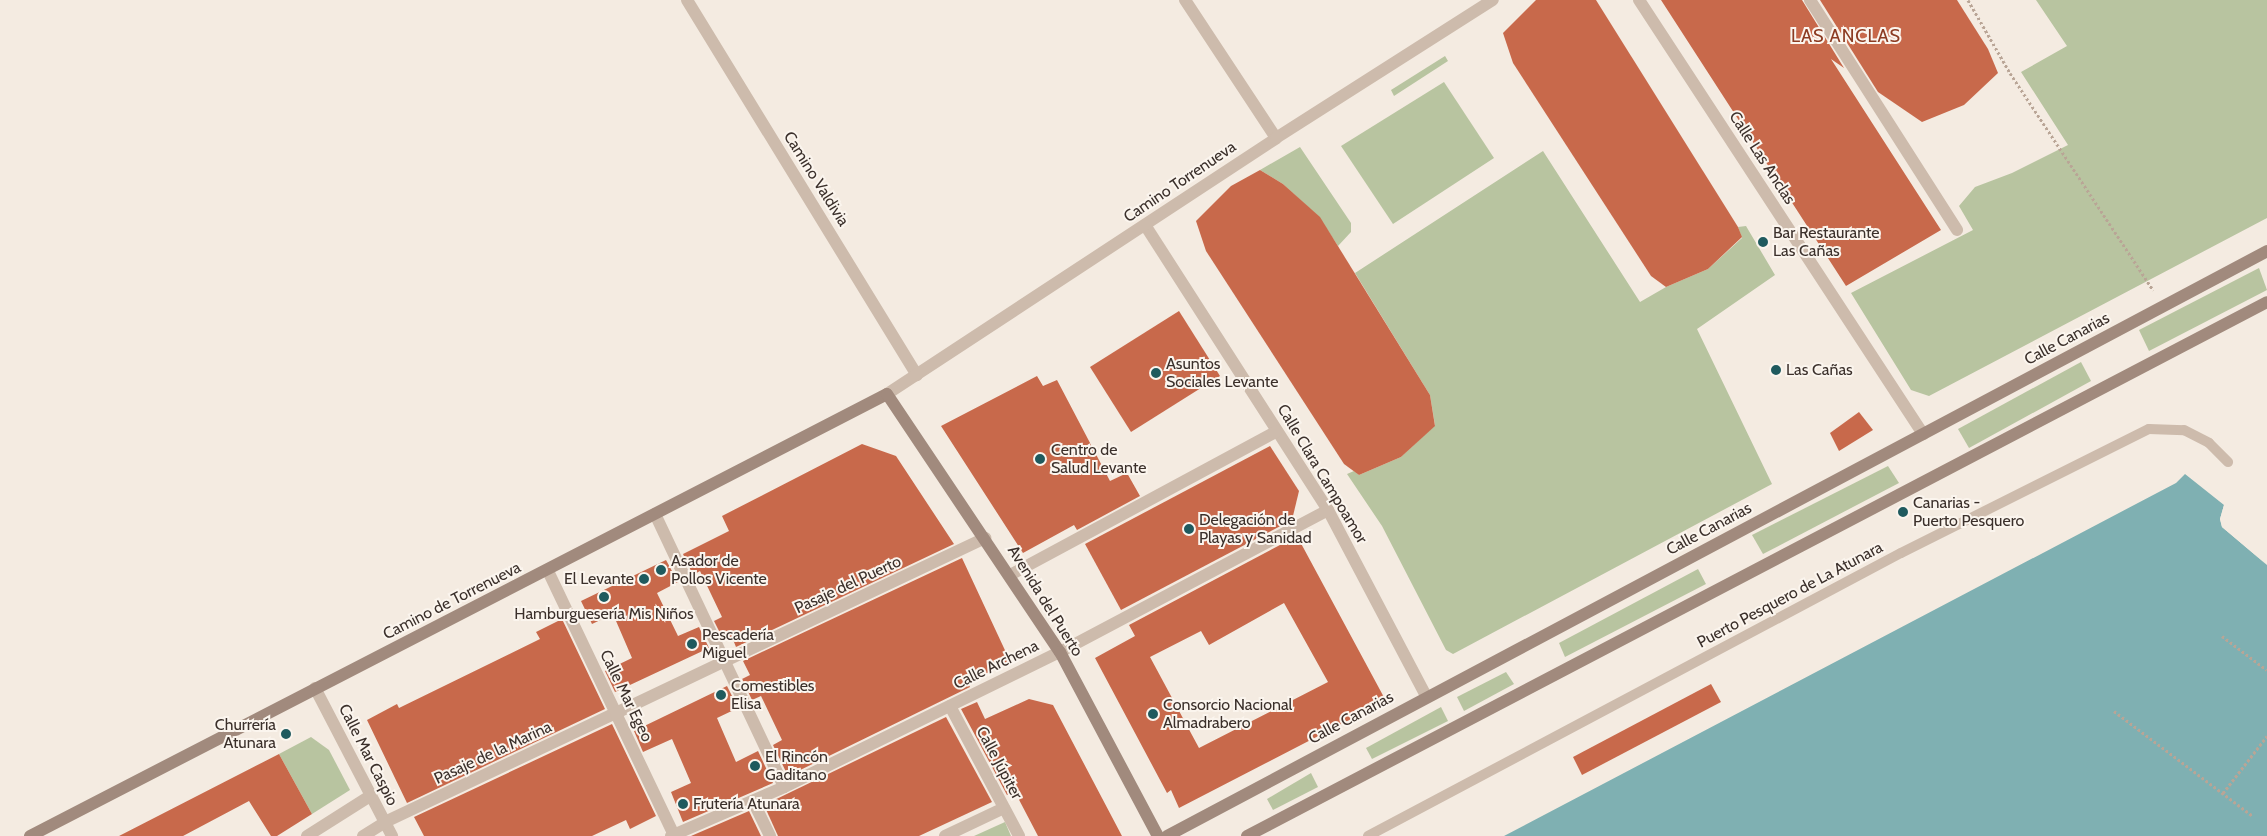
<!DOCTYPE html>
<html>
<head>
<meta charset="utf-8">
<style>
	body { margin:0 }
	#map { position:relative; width:2267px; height:836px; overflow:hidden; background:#f4ebe1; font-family:Cabin,sans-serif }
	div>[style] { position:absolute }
	.green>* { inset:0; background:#b8c4a0 }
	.water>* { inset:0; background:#7fb0b2 }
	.pier>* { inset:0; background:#f4ebe1 }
	.building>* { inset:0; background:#c8694b }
	.path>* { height:3px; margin-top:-1.5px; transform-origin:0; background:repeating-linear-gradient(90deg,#b9a596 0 2.5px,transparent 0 5px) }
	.service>* { height:10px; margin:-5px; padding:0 5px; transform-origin:5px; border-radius:5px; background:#cdbbac }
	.pedestrian>* { height:12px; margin:-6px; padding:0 6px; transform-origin:6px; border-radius:6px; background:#cdbbac }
	.minor>* { height:12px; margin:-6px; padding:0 6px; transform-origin:6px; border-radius:6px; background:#cdbbac }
	.tertiary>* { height:12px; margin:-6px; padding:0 6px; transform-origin:6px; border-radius:6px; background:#cdbbac }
	.secondary>* { height:12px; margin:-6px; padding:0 6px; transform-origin:6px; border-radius:6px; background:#a18a7d }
	.dots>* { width:14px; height:14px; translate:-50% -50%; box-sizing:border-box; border:2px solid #fbf5ee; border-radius:50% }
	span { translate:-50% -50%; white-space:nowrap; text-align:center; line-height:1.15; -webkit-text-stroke:4px #fbf5ee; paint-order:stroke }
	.street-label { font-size:16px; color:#3b302b }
	.poi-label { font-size:16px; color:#3b302b }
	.left { translate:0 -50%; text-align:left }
	.right { translate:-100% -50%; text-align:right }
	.neighbourhood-label { font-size:18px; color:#8c3b22; letter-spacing:1px }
</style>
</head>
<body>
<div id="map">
	<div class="green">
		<div style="clip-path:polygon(2036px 0,2267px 0,2267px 218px,1929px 396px,1911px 390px,1851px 293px,1973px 230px,1959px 206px,1975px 187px,2012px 173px,2068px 145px,2021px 72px,2067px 46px)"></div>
		<div style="clip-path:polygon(1445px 56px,1448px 61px,1394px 96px,1391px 90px)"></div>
		<div style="clip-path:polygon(1444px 82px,1494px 158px,1393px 224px,1341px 146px)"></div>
		<div style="clip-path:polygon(1300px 147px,1351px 223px,1351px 232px,1338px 246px,1319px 217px,1283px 184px,1260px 170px)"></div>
		<div style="clip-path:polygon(1543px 151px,1640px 302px,1666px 287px,1708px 269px,1742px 238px,1738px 227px,1746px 226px,1775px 275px,1697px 329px,1772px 484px,1453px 654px,1446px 650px,1382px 526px,1347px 474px,1354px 471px,1359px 475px,1401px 457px,1435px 425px,1430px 395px,1355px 273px)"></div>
		<div style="clip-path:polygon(2259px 268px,2267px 290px,2149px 351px,2139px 330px)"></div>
		<div style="clip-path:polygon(2081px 362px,2091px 381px,1969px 448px,1958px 429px)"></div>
		<div style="clip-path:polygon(1888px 466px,1899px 483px,1763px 554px,1752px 535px)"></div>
		<div style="clip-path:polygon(1698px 569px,1706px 584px,1565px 657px,1559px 643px)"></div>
		<div style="clip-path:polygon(1506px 672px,1514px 684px,1464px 711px,1457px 697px)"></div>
		<div style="clip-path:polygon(1441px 707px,1448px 721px,1372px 759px,1366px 748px)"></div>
		<div style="clip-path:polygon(311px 737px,329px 750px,350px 790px,312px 814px,279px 754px)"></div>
		<div style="clip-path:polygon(1311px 773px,1318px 787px,1273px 810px,1267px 799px)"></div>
		<div style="clip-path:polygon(1005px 822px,1011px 836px,974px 836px)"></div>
	</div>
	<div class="water">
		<div style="clip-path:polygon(2185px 474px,2224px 505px,2220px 519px,2222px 527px,2267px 565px,2267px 836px,1504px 836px,2176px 483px)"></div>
	</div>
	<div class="pier">
		<div style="clip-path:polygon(2224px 505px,2224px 526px,2267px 565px,2222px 527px,2220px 519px)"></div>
	</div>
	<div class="building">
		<div style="clip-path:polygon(1536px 0,1596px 0,1738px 227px,1742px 237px,1708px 269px,1666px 287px,1651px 276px,1513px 63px,1503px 33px)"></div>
		<div style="clip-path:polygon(1661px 0,1802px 0,1844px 68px,1831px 59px,1941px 230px,1846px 286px)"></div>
		<div style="clip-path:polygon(1820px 0,1957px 0,1988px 49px,1998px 73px,1964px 105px,1922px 122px,1878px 92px)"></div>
		<div style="clip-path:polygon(1260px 170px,1283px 184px,1320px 217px,1430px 395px,1435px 426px,1401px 457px,1359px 475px,1344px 464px,1206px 251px,1196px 221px,1231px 186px)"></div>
		<div style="clip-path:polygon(1179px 311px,1220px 376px,1131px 432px,1090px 367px)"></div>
		<div style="clip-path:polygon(1037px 376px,1043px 386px,1057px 380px,1110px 481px,1127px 473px,1140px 496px,1077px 530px,1074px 525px,1023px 553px,941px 426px)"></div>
		<div style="clip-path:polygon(1859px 412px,1873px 430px,1839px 451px,1830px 433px)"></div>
		<div style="clip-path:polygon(862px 444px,896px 456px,954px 544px,736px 647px,732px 637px,724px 641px,714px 621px,722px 617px,700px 571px,693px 575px,683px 554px,729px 531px,722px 516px)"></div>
		<div style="clip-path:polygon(1270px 446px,1299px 491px,1292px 520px,1121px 610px,1085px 544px)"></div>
		<div style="clip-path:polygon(evenodd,1297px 536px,1386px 701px,1179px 808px,1171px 790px,1167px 793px,1095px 658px,1135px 636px,1129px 625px,1297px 536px,1284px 603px,1328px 682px,1199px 748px,1150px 657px,1201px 631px,1209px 645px,1284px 603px)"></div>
		<div style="clip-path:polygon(962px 558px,1010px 661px,968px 683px,970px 687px,788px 776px,773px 745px,782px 740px,761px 696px,752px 700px,742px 679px,750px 675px,743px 661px)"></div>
		<div style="clip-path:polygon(666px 560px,678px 582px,657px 593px,678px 636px,699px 627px,709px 648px,615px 692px,605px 671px,632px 658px,613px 614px,592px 624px,581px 601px)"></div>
		<div style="clip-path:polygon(562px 619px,605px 709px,407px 803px,367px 720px,397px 704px,399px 708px,540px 639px,536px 632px)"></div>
		<div style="clip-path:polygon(1711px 684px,1721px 702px,1582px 775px,1573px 757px)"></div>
		<div style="clip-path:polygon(727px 686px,738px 708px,717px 718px,736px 762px,758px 751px,773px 783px,683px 822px,671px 792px,691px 783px,672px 739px,643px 752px,634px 731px)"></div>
		<div style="clip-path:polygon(1029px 699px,1053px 705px,1122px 836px,1038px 836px,1015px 792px,1007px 795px,961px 709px,977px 702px,985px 719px)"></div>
		<div style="clip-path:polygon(946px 717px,992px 802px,919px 836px,778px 836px,764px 805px)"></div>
		<div style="clip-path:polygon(612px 724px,656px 816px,630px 829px,626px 820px,592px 836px,424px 836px,414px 817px)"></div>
		<div style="clip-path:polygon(279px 754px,312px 814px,277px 836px,271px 836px,249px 801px,183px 836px,119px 836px)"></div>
		<div style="clip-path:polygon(749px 811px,761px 836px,691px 836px)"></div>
	</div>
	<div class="path">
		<div style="left:1968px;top:0;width:84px;rotate:60.1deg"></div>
		<div style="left:2010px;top:73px;width:260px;rotate:56.6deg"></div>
		<div style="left:2222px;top:636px;width:56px;rotate:37.1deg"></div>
		<div style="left:2114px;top:711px;width:174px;rotate:37.1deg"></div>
		<div style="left:2223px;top:793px;width:72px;rotate:-52.3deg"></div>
	</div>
	<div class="service">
		<div style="left:1368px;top:836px;width:603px;rotate:-27.97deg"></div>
		<div style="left:1901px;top:553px;width:277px;rotate:-26.6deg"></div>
		<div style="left:2149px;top:429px;width:35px;rotate:2deg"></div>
		<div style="left:2184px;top:430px;width:28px;rotate:27deg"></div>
		<div style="left:2209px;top:443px;width:27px;rotate:45deg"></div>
	</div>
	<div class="pedestrian">
		<div style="left:725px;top:661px;width:288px;rotate:-25.3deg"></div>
		<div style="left:950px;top:706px;width:147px;rotate:62deg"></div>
		<div style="left:753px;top:801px;width:39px;rotate:64deg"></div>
		<div style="left:385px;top:822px;width:255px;rotate:-25.3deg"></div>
		<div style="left:945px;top:836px;width:65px;rotate:-25.4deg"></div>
	</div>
	<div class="minor">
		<div style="left:687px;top:0;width:440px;rotate:58.5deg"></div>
		<div style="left:1185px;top:0;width:165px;rotate:56.6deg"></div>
		<div style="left:1639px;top:0;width:519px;rotate:56.8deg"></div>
		<div style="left:1810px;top:0;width:273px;rotate:57.4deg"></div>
		<div style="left:1145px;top:225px;width:339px;rotate:57.3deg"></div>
		<div style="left:1328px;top:510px;width:210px;rotate:62.2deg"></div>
		<div style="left:655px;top:514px;width:302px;rotate:64.7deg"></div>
		<div style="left:548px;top:571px;width:293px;rotate:64.5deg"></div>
		<div style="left:1010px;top:575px;width:303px;rotate:-28.3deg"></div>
		<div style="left:315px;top:688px;width:167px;rotate:62.5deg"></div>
		<div style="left:616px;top:713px;width:121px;rotate:-25.5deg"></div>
		<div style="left:307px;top:836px;width:75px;rotate:-32.4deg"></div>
		<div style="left:363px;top:836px;width:26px;rotate:-32deg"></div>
		<div style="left:671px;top:836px;width:123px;rotate:-23.4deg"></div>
		<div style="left:784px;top:787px;width:307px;rotate:-26.1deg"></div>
		<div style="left:1060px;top:652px;width:303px;rotate:-27.9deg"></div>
	</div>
	<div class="tertiary">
		<div style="left:887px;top:394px;width:466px;rotate:-33.3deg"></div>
		<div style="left:1276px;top:138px;width:257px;rotate:-32.5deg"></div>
	</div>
	<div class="secondary">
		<div style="left:30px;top:836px;width:964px;rotate:-27.28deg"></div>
		<div style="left:887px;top:394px;width:311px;rotate:56.2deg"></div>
		<div style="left:1060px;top:652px;width:208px;rotate:62deg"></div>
		<div style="left:1167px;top:836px;width:1246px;rotate:-28deg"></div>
		<div style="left:1247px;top:836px;width:1151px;rotate:-27.63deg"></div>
	</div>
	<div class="dots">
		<div style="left:1763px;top:242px;background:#1f5a5e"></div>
		<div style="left:1776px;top:370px;background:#1f5a5e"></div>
		<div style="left:1156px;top:373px;background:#1f5a5e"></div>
		<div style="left:1040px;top:459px;background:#1f5a5e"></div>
		<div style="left:1903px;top:512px;background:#1f5a5e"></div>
		<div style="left:1189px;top:529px;background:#1f5a5e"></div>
		<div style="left:661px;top:570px;background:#1f5a5e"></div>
		<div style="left:644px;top:579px;background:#1f5a5e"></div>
		<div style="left:604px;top:597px;background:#1f5a5e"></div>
		<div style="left:692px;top:644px;background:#1f5a5e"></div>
		<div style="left:721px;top:695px;background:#1f5a5e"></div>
		<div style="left:1153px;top:714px;background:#1f5a5e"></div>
		<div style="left:286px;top:734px;background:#1f5a5e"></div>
		<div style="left:755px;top:766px;background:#1f5a5e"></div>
		<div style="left:683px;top:804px;background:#1f5a5e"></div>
	</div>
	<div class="street-label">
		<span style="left:1762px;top:158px;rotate:57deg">Calle Las Anclas</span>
		<span style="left:816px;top:179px;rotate:58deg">Camino Valdivia</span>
		<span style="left:1180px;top:182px;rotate:-34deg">Camino Torrenueva</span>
		<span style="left:2067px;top:339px;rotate:-28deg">Calle Canarias</span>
		<span style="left:1322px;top:474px;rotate:59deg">Calle Clara Campoamor</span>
		<span style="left:1709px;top:529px;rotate:-28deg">Calle Canarias</span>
		<span style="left:848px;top:585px;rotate:-25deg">Pasaje del Puerto</span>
		<span style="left:1790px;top:595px;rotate:-28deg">Puerto Pesquero de La Atunara</span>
		<span style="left:452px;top:601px;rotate:-27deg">Camino de Torrenueva</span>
		<span style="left:1045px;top:601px;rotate:58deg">Avenida del Puerto</span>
		<span style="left:996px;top:665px;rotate:-26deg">Calle Archena</span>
		<span style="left:626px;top:696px;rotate:64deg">Calle Mar Egeo</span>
		<span style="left:1351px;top:718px;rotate:-28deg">Calle Canarias</span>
		<span style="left:493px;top:753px;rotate:-25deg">Pasaje de la Marina</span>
		<span style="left:368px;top:755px;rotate:63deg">Calle Mar Caspio</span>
		<span style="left:999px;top:763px;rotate:62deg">Calle Júpiter</span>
	</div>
	<div class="poi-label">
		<span class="left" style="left:1773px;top:242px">Bar Restaurante<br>Las Cañas</span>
		<span class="left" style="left:1166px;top:373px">Asuntos<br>Sociales Levante</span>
		<span class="left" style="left:1786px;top:370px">Las Cañas</span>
		<span class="left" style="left:1051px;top:459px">Centro de<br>Salud Levante</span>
		<span class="left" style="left:1913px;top:512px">Canarias -<br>Puerto Pesquero</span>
		<span class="left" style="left:1199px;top:529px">Delegación de<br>Playas y Sanidad</span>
		<span class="left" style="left:671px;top:570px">Asador de<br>Pollos Vicente</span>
		<span class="right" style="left:634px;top:579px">El Levante</span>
		<span style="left:604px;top:614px">Hamburguesería Mis Niños</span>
		<span class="left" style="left:702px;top:644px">Pescadería<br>Miguel</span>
		<span class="left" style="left:731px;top:695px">Comestibles<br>Elisa</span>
		<span class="left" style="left:1163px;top:714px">Consorcio Nacional<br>Almadrabero</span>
		<span class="right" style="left:276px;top:734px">Churrería<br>Atunara</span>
		<span class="left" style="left:765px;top:766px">El Rincón<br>Gaditano</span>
		<span class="left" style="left:693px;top:804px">Frutería Atunara</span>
	</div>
	<div class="neighbourhood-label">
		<span style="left:1846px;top:36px">LAS ANCLAS</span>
	</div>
</div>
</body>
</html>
